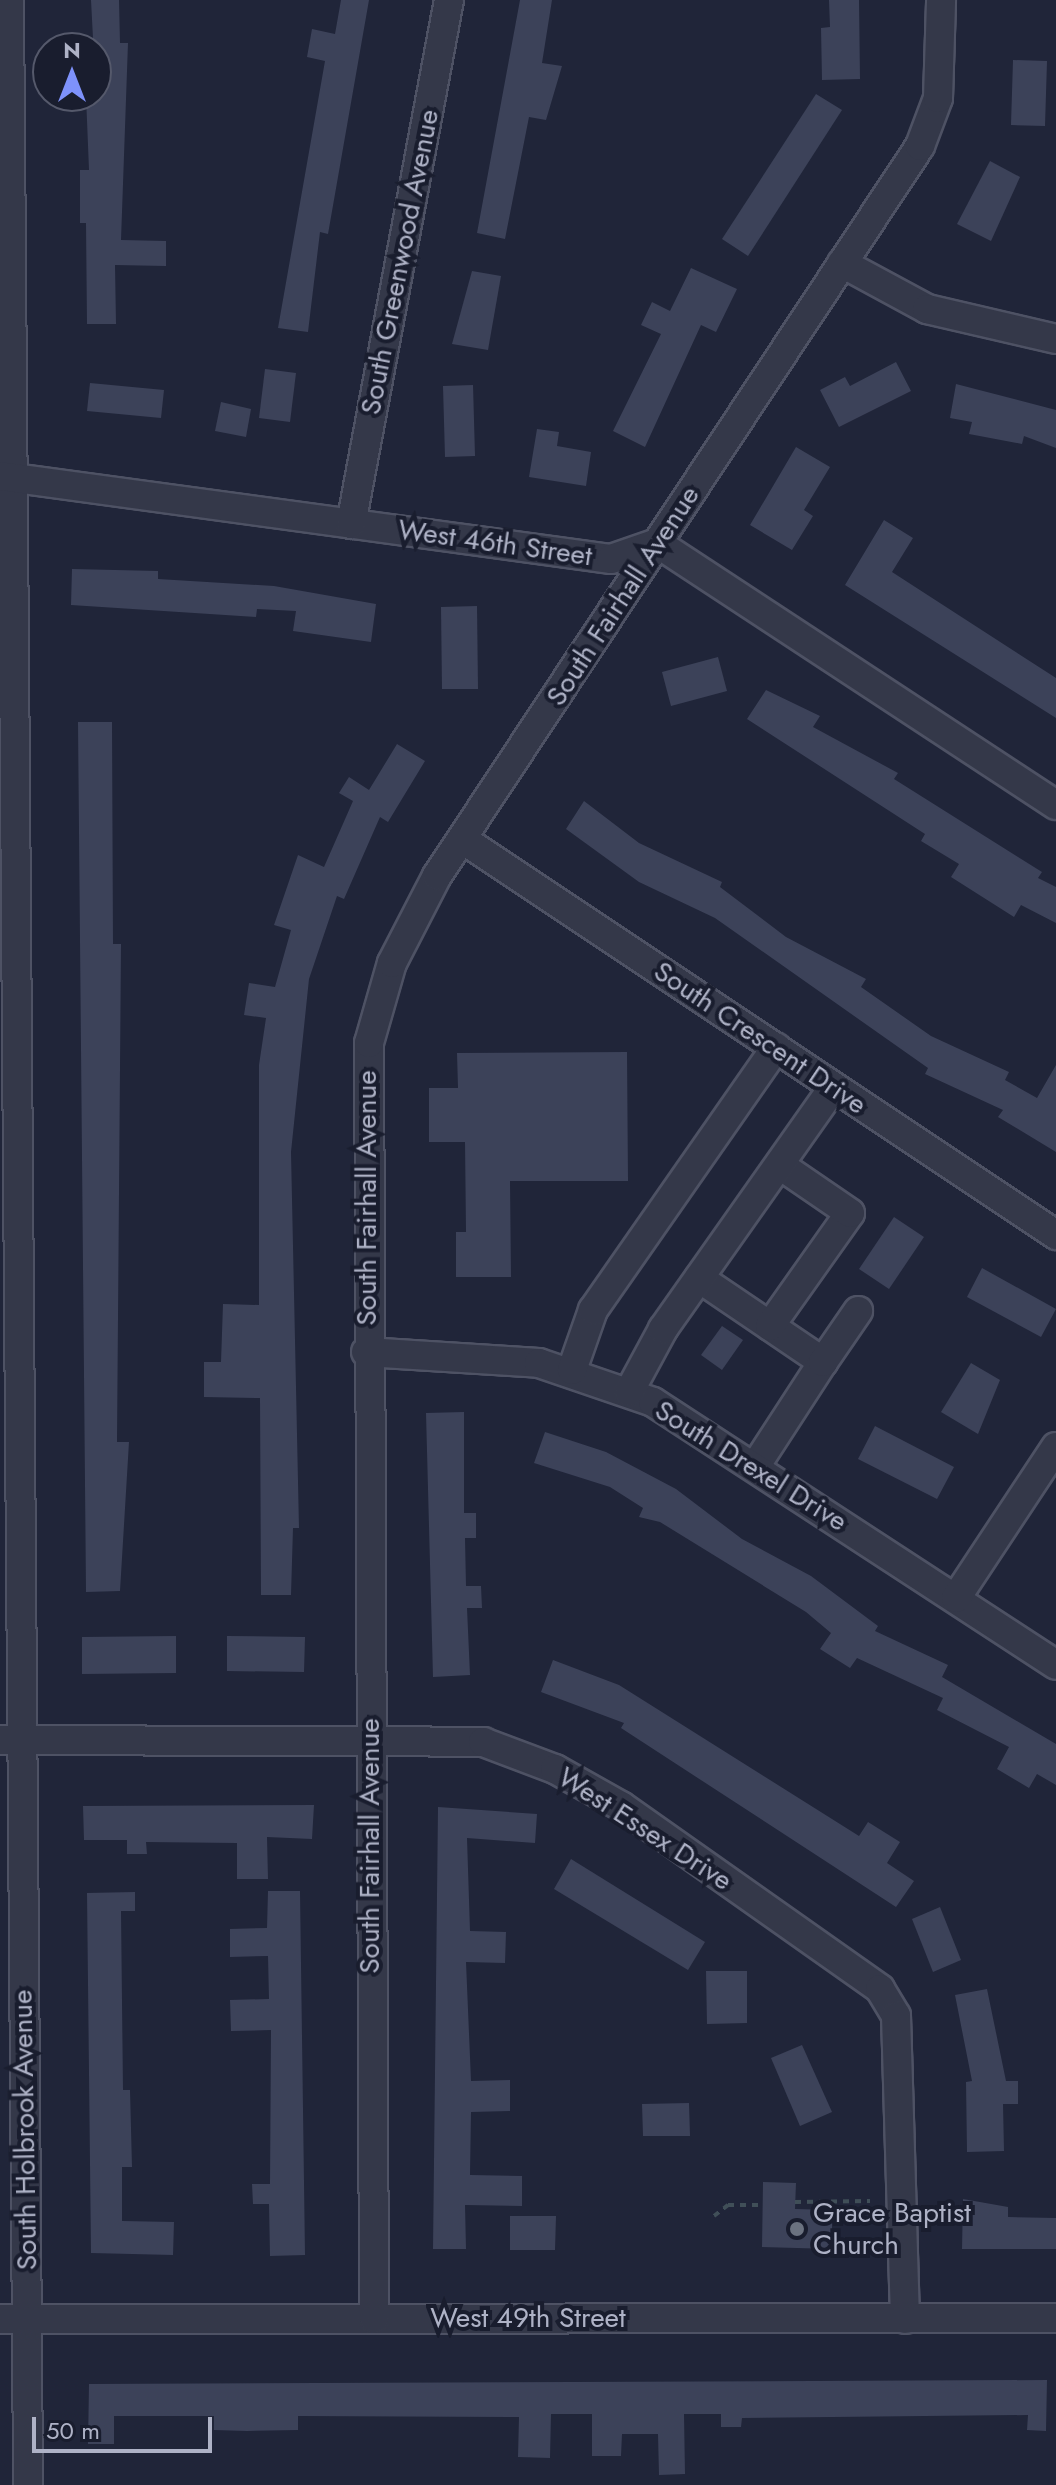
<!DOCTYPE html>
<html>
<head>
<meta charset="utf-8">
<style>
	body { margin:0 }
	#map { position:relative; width:1056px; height:2485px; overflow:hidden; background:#202539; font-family:Jost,sans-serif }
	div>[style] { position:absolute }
	.building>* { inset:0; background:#3c4259 }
	.path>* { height:4px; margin-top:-2px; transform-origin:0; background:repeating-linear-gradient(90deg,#404f58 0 6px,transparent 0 12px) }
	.roads { filter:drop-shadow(2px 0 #4e5264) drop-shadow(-2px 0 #4e5264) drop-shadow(0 2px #4e5264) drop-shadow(0 -2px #4e5264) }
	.minor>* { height:28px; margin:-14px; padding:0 14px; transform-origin:14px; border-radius:14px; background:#343849 }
	.dots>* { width:22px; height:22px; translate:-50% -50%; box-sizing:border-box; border:4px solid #191d2e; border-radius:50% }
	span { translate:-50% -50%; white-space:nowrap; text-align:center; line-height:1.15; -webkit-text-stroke:8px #191d2e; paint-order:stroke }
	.street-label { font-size:28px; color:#aeb2c6 }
	.poi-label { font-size:28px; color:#aeb2c6 }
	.left { translate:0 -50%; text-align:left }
	.north { position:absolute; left:32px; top:32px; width:80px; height:80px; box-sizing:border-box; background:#191d2e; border:2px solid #55596b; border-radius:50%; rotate:0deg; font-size:22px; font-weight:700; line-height:32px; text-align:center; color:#aeb2c6 }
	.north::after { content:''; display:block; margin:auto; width:28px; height:36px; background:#7e92fb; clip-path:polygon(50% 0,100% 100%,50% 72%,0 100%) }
	.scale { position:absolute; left:32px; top:2417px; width:180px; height:36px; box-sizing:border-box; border:4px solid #aeb2c6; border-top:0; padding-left:10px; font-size:24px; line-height:28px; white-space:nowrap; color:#aeb2c6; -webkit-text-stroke:6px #191d2e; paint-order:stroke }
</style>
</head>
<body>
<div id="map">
	<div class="building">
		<div style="clip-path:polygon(91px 0,119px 0,120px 43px,128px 43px,121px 240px,166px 241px,166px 266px,115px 265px,116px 324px,87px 324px,86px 223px,80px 223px,80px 170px,89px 170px,86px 96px,96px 96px)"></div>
		<div style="clip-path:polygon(341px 0,369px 0,328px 234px,320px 232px,308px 332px,278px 328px,325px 61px,307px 57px,312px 29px,335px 34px)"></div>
		<div style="clip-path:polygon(520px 0,552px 0,542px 63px,562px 66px,546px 120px,529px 117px,505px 239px,477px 233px)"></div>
		<div style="clip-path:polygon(829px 0,859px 0,860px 79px,822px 80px,821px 28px,830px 27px)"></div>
		<div style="clip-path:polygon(1013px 60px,1047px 61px,1045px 126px,1011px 125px)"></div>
		<div style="clip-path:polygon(816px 94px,842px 110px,748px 256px,722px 239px)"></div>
		<div style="clip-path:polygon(990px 161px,1020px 177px,991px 241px,957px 224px)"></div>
		<div style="clip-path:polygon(691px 268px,737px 289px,716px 332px,701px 325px,645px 447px,613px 431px,661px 334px,641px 325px,652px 302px,670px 311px)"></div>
		<div style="clip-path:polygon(472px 271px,501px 276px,488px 350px,452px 344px)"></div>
		<div style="clip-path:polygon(896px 362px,911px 391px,839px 427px,820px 390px,845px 377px,850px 386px)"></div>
		<div style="clip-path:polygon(265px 369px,296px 373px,290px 422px,259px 418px)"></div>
		<div style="clip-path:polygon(90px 383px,164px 390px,161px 418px,87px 411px)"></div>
		<div style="clip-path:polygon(956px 384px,1056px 410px,1056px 448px,1024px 436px,1022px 444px,969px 434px,972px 422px,950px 418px)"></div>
		<div style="clip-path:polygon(473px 385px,475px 456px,445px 457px,443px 386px)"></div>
		<div style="clip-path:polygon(221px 402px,251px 409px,246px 437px,215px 431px)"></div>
		<div style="clip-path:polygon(537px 429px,559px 432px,557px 446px,591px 452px,586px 486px,529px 477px)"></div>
		<div style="clip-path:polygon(796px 447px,830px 467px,804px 510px,813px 516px,792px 550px,750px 525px)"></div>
		<div style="clip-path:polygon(884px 520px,913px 538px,892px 572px,1056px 678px,1056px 718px,845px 585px)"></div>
		<div style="clip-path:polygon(72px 569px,158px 571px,158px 579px,274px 586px,376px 604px,371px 642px,293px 631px,296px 611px,257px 609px,256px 617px,71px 605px)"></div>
		<div style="clip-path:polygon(477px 606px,478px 689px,442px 689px,441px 607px)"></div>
		<div style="clip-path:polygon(718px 657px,727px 691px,671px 706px,662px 672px)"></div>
		<div style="clip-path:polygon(766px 690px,820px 716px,813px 727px,898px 773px,894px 779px,1042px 872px,1038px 878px,1056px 887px,1056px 923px,1021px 905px,1014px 917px,951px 877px,959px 864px,921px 841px,925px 834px,747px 719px)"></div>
		<div style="clip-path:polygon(78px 722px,112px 722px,113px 944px,121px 944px,117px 1442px,129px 1442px,120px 1591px,86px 1592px)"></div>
		<div style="clip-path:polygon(397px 744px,425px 761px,388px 822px,380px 817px,344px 899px,337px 896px,309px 979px,291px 1152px,299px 1528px,293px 1528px,291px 1595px,261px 1595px,260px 1398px,204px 1397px,204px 1362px,221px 1362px,223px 1304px,259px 1305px,259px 1065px,266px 1018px,244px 1015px,249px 983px,275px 987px,291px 930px,274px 925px,298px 855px,324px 867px,353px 801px,339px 793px,349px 777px,369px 790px)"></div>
		<div style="clip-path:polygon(584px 801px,639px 843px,722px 882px,720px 887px,786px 937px,866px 979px,861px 987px,931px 1036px,1009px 1072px,1005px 1080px,1037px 1098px,1056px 1065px,1056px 1152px,998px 1117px,1003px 1110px,925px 1074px,928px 1068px,715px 918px,639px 882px,566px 829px)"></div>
		<div style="clip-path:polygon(627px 1052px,628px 1181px,510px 1181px,511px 1277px,456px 1277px,456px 1232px,466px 1232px,465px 1142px,429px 1142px,429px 1088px,458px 1088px,457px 1053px)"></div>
		<div style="clip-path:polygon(894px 1217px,924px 1237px,889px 1289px,859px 1269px)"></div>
		<div style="clip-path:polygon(982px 1268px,1056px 1309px,1041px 1337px,967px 1297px)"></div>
		<div style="clip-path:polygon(722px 1326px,743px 1340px,722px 1370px,701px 1355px)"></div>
		<div style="clip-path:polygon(971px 1363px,1000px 1380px,978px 1434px,941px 1412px)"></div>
		<div style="clip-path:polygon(464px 1412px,464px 1513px,476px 1513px,476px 1538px,465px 1538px,466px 1586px,481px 1586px,482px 1608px,467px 1608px,470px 1675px,433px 1677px,426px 1413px)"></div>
		<div style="clip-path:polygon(875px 1426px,954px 1467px,937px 1499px,858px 1459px)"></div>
		<div style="clip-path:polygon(545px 1432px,606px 1452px,676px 1489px,742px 1539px,811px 1576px,878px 1626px,875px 1631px,948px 1665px,942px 1677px,1056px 1744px,1056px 1785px,1037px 1774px,1029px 1788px,997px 1769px,1009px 1747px,937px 1710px,943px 1698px,857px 1658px,850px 1668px,820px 1649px,831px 1633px,806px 1612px,660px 1522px,639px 1517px,643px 1508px,610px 1487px,534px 1463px)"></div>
		<div style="clip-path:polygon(176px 1636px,176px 1673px,82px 1674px,82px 1637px)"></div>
		<div style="clip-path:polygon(227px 1636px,305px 1637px,304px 1672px,227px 1671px)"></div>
		<div style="clip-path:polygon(553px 1660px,619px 1685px,859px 1836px,868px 1822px,900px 1842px,887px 1863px,914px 1881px,896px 1907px,621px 1728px,624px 1723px,541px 1692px)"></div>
		<div style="clip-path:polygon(314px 1805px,312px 1839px,267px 1837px,268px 1879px,237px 1879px,237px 1843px,146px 1842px,147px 1854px,127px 1854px,127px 1840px,84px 1840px,83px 1806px)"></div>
		<div style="clip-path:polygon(438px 1807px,537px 1814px,535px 1843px,467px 1838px,470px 1931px,506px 1932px,505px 1963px,466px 1962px,471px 2081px,510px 2080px,510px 2111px,471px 2112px,470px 2175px,522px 2176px,522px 2206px,465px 2205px,466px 2249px,433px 2249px)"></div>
		<div style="clip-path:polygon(571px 1859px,705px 1942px,688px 1970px,554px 1889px)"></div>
		<div style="clip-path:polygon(268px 1891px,300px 1891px,305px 2255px,270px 2256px,269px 2204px,253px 2204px,252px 2184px,270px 2184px,271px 2030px,231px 2031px,230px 2000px,269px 1999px,268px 1956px,230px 1957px,230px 1929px,267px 1928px)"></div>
		<div style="clip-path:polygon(135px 1892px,135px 1911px,121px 1911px,123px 2090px,130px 2090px,132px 2167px,122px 2167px,122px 2221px,174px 2222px,173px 2255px,91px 2253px,87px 1893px)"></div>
		<div style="clip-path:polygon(940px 1907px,961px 1960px,933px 1972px,912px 1919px)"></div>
		<div style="clip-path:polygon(706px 1971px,747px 1971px,747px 2023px,707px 2024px)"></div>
		<div style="clip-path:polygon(987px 1989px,1006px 2081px,1018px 2081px,1018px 2104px,1003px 2104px,1004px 2151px,967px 2152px,966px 2082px,972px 2081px,955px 1995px)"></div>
		<div style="clip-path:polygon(802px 2045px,832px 2112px,800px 2126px,771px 2058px)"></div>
		<div style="clip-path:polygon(689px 2103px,690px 2136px,643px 2136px,642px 2104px)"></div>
		<div style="clip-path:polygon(763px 2182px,796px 2183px,795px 2209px,832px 2210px,832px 2249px,762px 2247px)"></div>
		<div style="clip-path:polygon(963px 2199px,1008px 2207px,1008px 2217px,1056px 2218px,1056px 2249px,962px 2249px)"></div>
		<div style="clip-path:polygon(510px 2216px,556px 2216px,555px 2250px,510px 2250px)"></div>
		<div style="clip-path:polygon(1047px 2380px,1046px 2431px,1027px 2430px,1028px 2415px,742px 2418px,741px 2427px,721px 2427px,721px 2414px,684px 2414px,685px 2474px,659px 2475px,658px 2434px,622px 2434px,621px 2456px,592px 2456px,592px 2414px,551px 2414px,550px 2458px,518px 2457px,519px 2417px,298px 2416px,298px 2430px,247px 2431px,214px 2430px,214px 2416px,114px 2416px,114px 2444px,88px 2444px,89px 2384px)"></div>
	</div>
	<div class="path">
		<div style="left:795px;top:2202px;width:75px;rotate:-0.8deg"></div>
		<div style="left:714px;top:2216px;width:18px;rotate:-38deg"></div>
		<div style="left:728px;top:2205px;width:34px"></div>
	</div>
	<div class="roads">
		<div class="minor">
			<div style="left:9px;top:0;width:2485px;rotate:89.56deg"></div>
			<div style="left:842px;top:263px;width:97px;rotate:28.4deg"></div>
			<div style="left:927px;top:309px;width:132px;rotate:13.1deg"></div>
			<div style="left:0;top:476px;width:617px;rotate:7.74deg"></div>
			<div style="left:611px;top:559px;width:49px;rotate:-19.2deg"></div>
			<div style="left:657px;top:543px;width:477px;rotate:33.3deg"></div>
			<div style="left:351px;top:524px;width:533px;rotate:-79.41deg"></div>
			<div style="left:464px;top:840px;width:712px;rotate:33.71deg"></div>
			<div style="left:699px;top:1278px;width:150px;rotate:34.1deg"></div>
			<div style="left:823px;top:1362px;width:123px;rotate:123deg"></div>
			<div style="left:770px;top:1326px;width:138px;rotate:-54.7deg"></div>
			<div style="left:850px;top:1213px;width:85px;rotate:-145.6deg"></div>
			<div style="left:366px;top:1352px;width:173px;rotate:3.6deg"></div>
			<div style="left:539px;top:1363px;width:120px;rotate:18.9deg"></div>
			<div style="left:653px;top:1402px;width:481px;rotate:33.1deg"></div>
			<div style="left:823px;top:1362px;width:62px;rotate:-55.5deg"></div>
			<div style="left:572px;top:1370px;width:64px;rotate:-70.7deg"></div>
			<div style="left:593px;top:1310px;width:320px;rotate:-55.1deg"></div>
			<div style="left:629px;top:1392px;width:72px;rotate:-61.6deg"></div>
			<div style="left:663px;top:1329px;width:296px;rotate:-54.8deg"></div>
			<div style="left:956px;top:1598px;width:181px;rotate:-56.5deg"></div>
			<div style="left:0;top:1740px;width:483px;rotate:0.2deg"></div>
			<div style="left:483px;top:1742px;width:77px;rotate:20.6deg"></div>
			<div style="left:555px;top:1769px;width:76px;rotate:29.3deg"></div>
			<div style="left:621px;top:1806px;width:317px;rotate:35.2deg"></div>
			<div style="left:880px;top:1989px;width:31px;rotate:59deg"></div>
			<div style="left:896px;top:2016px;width:303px;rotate:88.3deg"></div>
			<div style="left:0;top:2319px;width:1056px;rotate:-0.05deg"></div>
			<div style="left:374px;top:2319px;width:1276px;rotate:-90.22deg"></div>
			<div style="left:369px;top:1043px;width:83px;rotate:-74deg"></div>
			<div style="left:392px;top:963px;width:98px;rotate:-62.7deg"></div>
			<div style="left:437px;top:876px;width:875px;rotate:-56.51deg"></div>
			<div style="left:920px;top:146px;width:51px;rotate:-69.4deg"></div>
			<div style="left:938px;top:98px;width:98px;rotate:-88.2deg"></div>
		</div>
	</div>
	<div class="dots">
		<div style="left:797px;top:2229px;background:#6b7280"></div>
	</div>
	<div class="street-label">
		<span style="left:400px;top:262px;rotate:-79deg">South Greenwood Avenue</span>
		<span style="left:495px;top:543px;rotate:8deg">West 46th Street</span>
		<span style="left:623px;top:596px;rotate:-57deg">South Fairhall Avenue</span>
		<span style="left:760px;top:1038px;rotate:34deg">South Crescent Drive</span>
		<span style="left:367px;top:1198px;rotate:-90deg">South Fairhall Avenue</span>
		<span style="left:751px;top:1466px;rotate:32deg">South Drexel Drive</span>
		<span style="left:645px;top:1829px;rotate:33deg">West Essex Drive</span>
		<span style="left:370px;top:1846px;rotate:-90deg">South Fairhall Avenue</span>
		<span style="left:25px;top:2130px;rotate:-91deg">South Holbrook Avenue</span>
		<span style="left:528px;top:2318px">West 49th Street</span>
	</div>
	<div class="poi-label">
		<span class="left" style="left:813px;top:2229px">Grace Baptist<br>Church</span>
	</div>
	<div class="north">N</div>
	<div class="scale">50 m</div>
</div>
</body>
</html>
